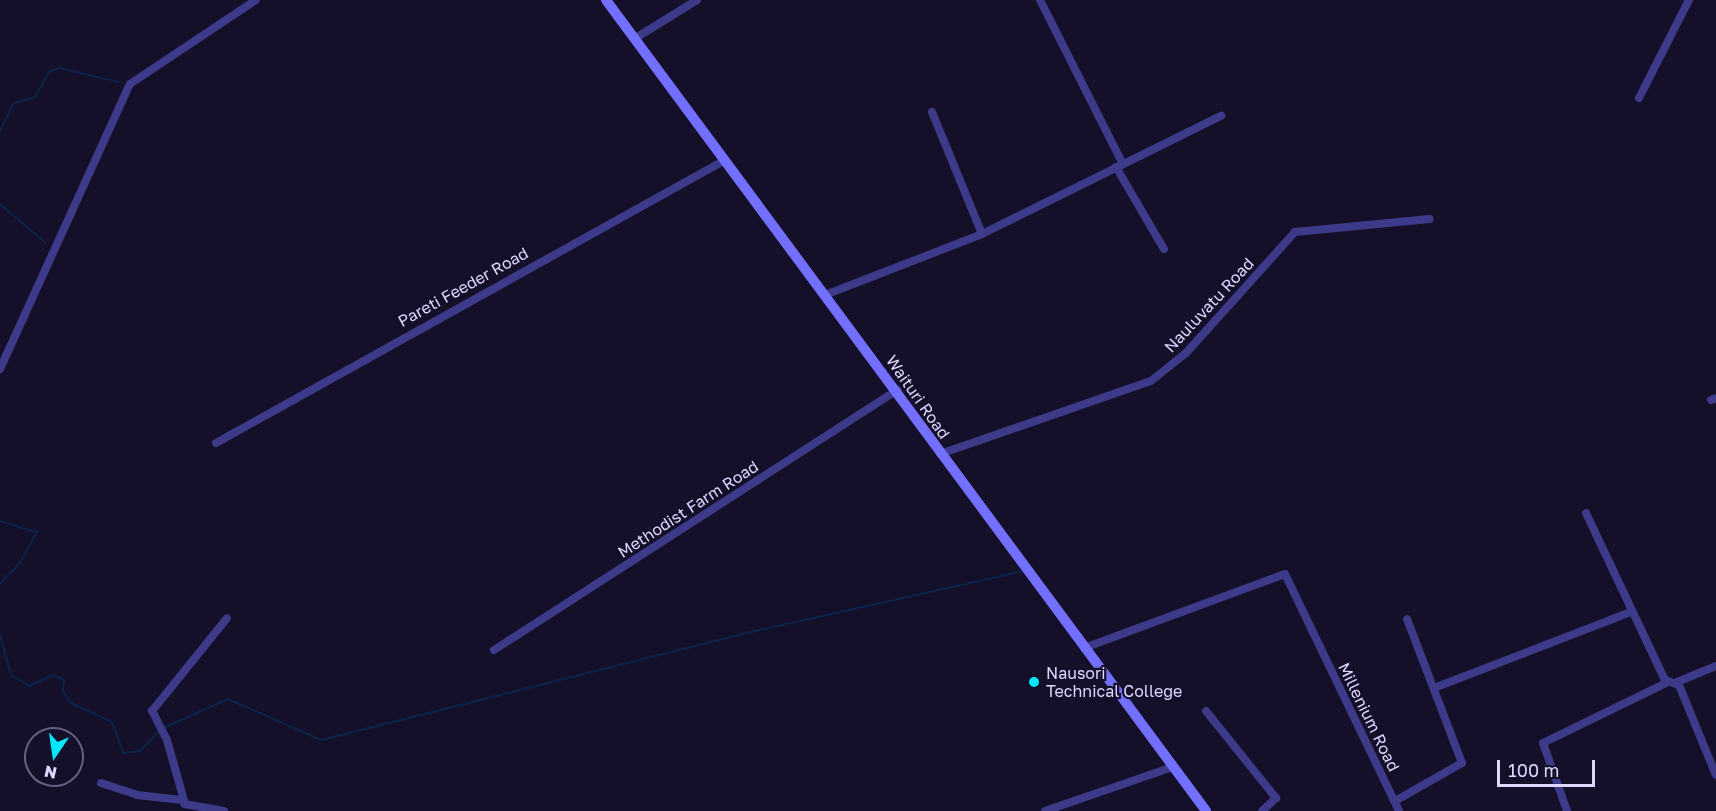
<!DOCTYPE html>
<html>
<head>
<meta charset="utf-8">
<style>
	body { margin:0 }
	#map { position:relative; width:1716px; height:811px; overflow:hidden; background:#141029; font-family:"Golos Text",sans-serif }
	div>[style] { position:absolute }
	.stream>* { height:2px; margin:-1px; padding:0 1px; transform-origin:1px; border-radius:1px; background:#0c244c }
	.street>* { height:8px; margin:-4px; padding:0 4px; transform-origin:4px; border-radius:4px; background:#3d3b89 }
	.secondary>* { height:10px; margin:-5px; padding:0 5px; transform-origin:5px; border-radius:5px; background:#736fff }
	.dots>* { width:16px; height:16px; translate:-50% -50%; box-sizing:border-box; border:3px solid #141029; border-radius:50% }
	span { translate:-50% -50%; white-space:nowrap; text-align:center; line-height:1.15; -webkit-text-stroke:4.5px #141029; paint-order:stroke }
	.street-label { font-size:16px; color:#ddd8ff }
	.poi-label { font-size:16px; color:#ddd8ff }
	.left { translate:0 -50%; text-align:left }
	.north { position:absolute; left:24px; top:727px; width:60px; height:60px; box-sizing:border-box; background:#141029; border:2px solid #64607f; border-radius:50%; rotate:193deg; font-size:16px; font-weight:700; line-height:24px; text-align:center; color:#ddd8ff }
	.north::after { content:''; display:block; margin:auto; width:21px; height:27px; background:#04e6ff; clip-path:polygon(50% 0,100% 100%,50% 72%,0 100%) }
	.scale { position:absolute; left:1497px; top:760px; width:98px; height:27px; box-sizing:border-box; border:3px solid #ddd8ff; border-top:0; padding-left:8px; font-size:18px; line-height:21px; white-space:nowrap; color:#ddd8ff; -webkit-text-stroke:4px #141029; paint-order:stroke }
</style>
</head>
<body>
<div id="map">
	<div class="stream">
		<div style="left:0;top:131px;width:30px;rotate:-64deg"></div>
		<div style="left:13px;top:104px;width:23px;rotate:-18deg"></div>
		<div style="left:35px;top:97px;width:29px;rotate:-61deg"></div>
		<div style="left:49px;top:72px;width:11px;rotate:-22deg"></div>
		<div style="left:59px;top:68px;width:61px;rotate:13.3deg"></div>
		<div style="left:0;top:204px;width:60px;rotate:40.3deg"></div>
		<div style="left:0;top:521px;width:39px;rotate:17deg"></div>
		<div style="left:37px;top:532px;width:35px;rotate:119deg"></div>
		<div style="left:20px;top:563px;width:29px;rotate:134deg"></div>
		<div style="left:0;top:635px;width:41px;rotate:74.6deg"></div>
		<div style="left:11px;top:675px;width:21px;rotate:31deg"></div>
		<div style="left:29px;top:686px;width:26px;rotate:-25deg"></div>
		<div style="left:53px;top:675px;width:12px;rotate:24deg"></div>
		<div style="left:64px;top:680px;width:11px;rotate:95deg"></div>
		<div style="left:63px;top:691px;width:14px;rotate:56deg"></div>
		<div style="left:71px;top:703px;width:45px;rotate:24.9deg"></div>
		<div style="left:112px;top:722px;width:33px;rotate:70deg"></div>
		<div style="left:123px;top:753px;width:17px;rotate:-7deg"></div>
		<div style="left:140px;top:751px;width:28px;rotate:-46deg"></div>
		<div style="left:163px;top:728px;width:71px;rotate:-24deg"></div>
		<div style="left:228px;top:699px;width:102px;rotate:23.8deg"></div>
		<div style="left:321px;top:740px;width:443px;rotate:-14.1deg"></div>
		<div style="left:751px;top:632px;width:279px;rotate:-12.6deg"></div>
	</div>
	<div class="street">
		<div style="left:1040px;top:0;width:184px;rotate:63.2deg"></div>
		<div style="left:634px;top:39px;width:74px;rotate:-31.8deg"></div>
		<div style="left:1639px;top:98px;width:110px;rotate:-63deg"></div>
		<div style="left:932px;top:112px;width:132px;rotate:67.7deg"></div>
		<div style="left:1116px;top:167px;width:95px;rotate:59.7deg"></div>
		<div style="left:825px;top:295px;width:168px;rotate:-21.2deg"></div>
		<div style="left:982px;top:234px;width:267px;rotate:-26.3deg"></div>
		<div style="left:0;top:369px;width:313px;rotate:-65.5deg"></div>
		<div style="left:130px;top:84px;width:151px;rotate:-33.7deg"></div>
		<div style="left:1711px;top:400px;width:5px;rotate:-22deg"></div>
		<div style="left:216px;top:443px;width:582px;rotate:-29.07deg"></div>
		<div style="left:940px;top:454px;width:223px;rotate:-19.1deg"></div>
		<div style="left:1151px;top:381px;width:45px;rotate:-38.7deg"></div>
		<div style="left:1186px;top:353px;width:163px;rotate:-48deg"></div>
		<div style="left:1295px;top:232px;width:135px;rotate:-5.5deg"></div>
		<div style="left:1586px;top:513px;width:185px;rotate:64.7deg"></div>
		<div style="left:1665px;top:680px;width:15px;rotate:20deg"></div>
		<div style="left:1679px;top:685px;width:97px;rotate:67.7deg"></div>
		<div style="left:1084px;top:648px;width:214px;rotate:-20.2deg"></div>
		<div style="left:1285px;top:574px;width:263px;rotate:64.3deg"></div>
		<div style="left:494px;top:650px;width:480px;rotate:-32.8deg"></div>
		<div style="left:1677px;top:682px;width:42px;rotate:-22.3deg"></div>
		<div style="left:1434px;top:688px;width:211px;rotate:-21.1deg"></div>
		<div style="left:1206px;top:711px;width:112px;rotate:51.2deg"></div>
		<div style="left:1276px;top:798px;width:19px;rotate:137deg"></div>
		<div style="left:101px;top:783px;width:38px;rotate:18deg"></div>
		<div style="left:137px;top:795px;width:45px;rotate:6.3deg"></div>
		<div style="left:1395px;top:801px;width:77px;rotate:-29.6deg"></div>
		<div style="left:1462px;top:763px;width:154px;rotate:-110.9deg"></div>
		<div style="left:224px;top:811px;width:40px;rotate:-170deg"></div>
		<div style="left:185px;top:804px;width:66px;rotate:-105.7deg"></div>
		<div style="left:167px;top:740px;width:33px;rotate:-117deg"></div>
		<div style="left:152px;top:711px;width:119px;rotate:-51.1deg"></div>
		<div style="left:1045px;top:811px;width:135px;rotate:-19deg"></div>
		<div style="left:1567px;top:811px;width:72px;rotate:-109.4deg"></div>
		<div style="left:1543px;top:743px;width:139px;rotate:-26deg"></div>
	</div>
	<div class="secondary">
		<div style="left:606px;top:0;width:1009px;rotate:53.5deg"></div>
	</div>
	<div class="dots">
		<div style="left:1034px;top:682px;background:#04e6ff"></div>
	</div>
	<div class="street-label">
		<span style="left:463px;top:287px;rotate:-29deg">Pareti Feeder Road</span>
		<span style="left:1209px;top:305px;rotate:-47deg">Nauluvatu Road</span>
		<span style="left:918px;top:397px;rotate:55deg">Waituri Road</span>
		<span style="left:688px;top:509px;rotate:-33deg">Methodist Farm Road</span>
		<span style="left:1369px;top:717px;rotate:64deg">Millenium Road</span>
	</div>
	<div class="poi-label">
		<span class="left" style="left:1046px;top:682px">Nausori<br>Technical College</span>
	</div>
	<div class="north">N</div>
	<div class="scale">100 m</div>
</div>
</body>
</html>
